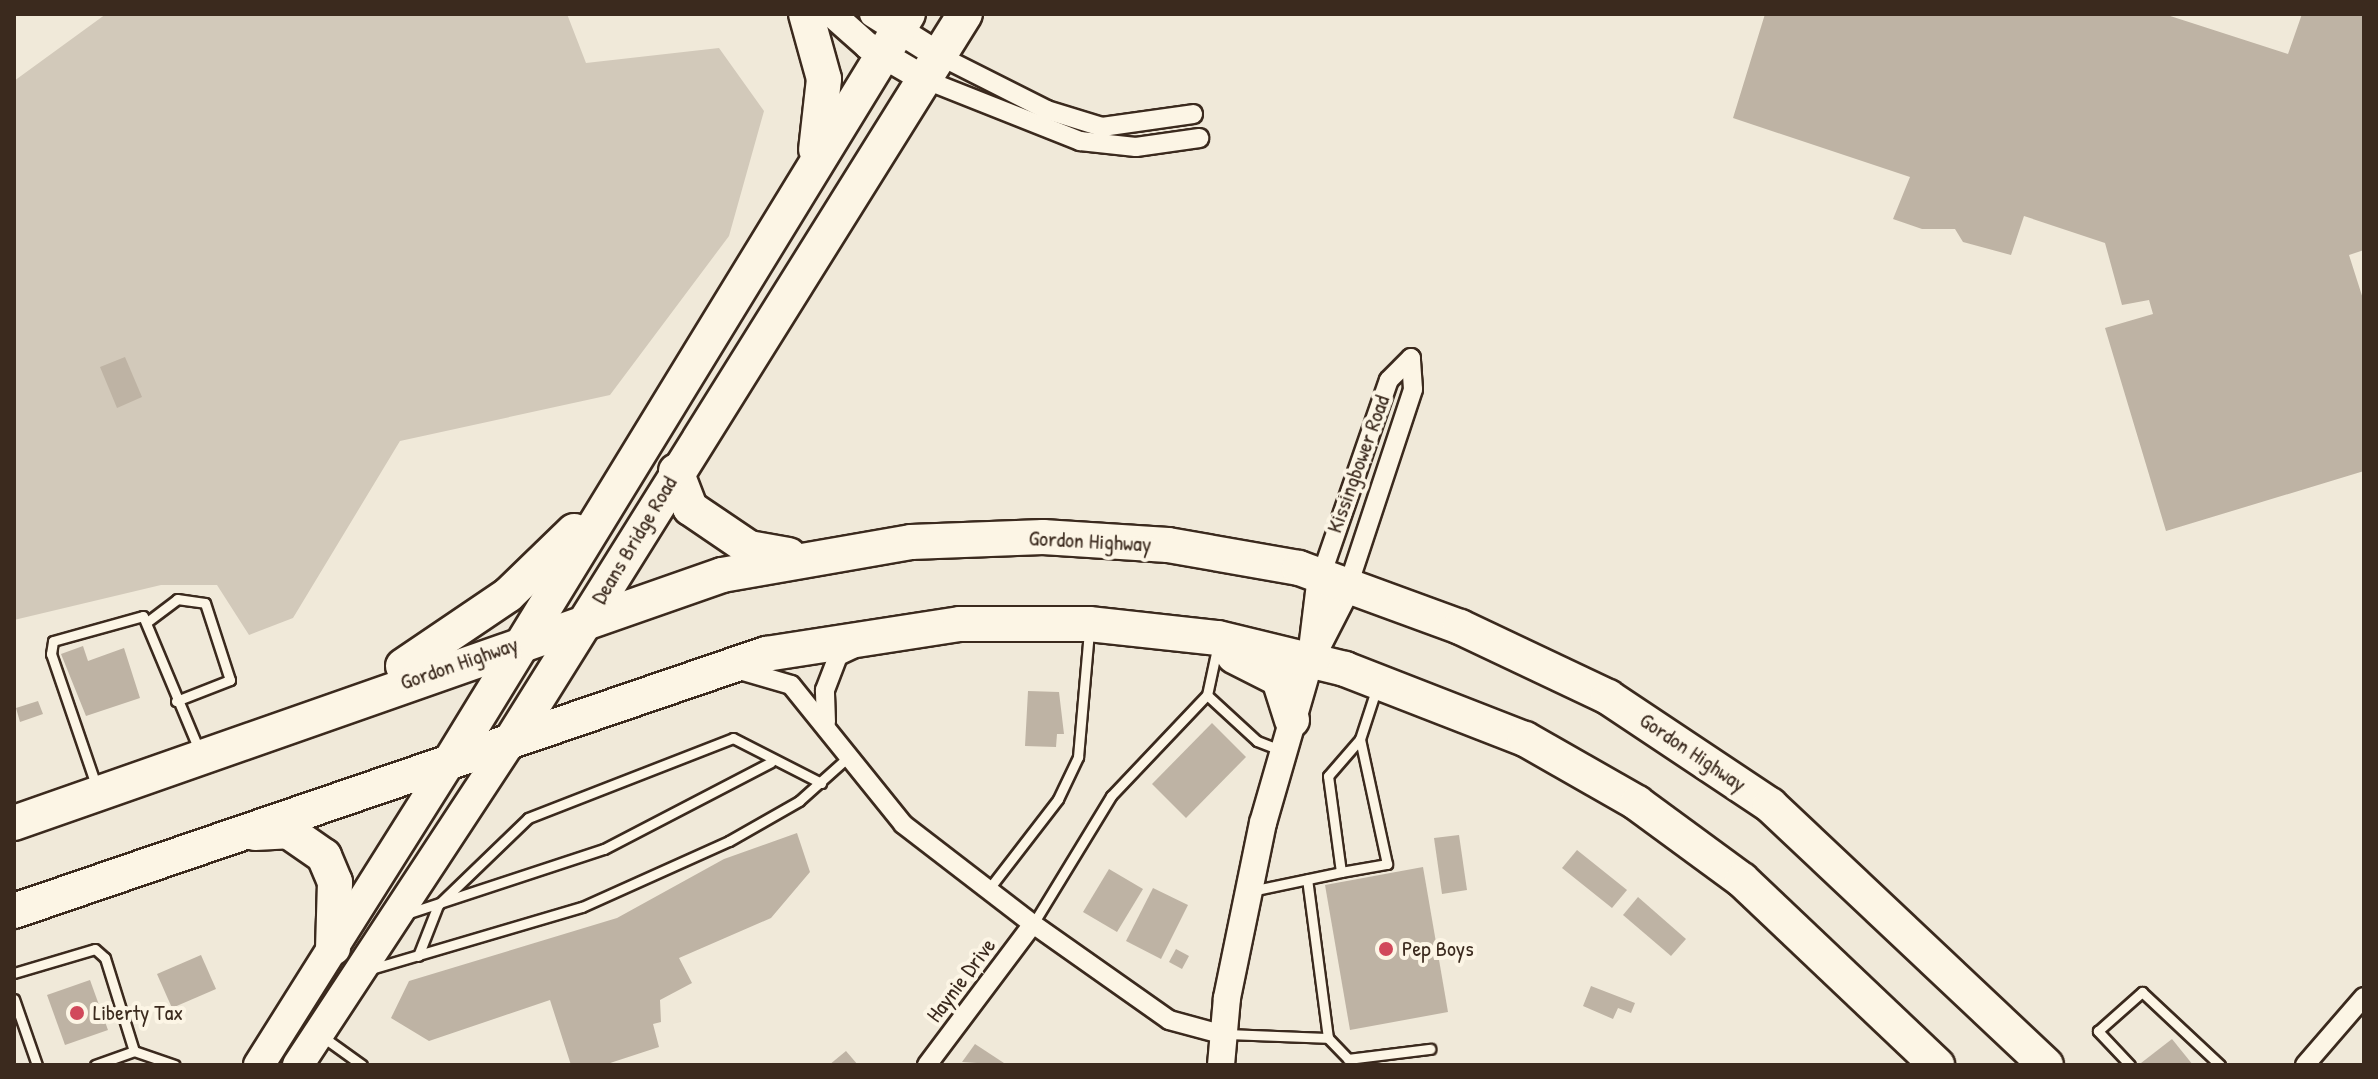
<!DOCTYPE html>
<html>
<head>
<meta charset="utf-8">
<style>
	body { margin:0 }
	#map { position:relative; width:2378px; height:1079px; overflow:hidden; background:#f0e9d9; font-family:"Patrick Hand",sans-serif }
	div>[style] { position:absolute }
	.green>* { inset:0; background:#d2c9ba }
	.building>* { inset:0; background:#beb3a4 }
	.roads { filter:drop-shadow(2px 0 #3b2a1e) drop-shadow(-2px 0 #3b2a1e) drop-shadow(0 2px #3b2a1e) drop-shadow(0 -2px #3b2a1e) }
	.lane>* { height:9px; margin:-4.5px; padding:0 4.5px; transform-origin:4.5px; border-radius:4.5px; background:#fcf5e5 }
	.street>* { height:18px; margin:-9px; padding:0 9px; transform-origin:9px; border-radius:9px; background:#fcf5e5 }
	.secondary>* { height:26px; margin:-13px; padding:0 13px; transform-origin:13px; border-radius:13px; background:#fcf5e5 }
	.primary>* { height:30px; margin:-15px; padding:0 15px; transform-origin:15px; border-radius:15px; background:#fcf5e5 }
	.highway>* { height:34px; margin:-17px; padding:0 17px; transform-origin:17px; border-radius:17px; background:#fcf5e5 }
	.dots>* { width:22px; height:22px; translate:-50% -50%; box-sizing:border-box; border:4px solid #fcf5e5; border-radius:50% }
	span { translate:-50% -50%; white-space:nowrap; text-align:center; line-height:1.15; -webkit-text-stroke:8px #fcf5e5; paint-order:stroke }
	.street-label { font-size:22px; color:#3b2a1e }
	.poi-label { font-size:22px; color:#3b2a1e }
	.left { translate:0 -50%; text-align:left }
	.frame { position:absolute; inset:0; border:16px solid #3b2a1e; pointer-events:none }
</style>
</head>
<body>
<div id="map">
	<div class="green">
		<div style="clip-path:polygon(106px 14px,567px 14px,586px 63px,719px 48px,764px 111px,729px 236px,610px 395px,400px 441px,293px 618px,249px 635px,217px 585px,161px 585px,14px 620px,14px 81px)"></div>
	</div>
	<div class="building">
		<div style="clip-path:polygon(1765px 14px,2164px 14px,2288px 54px,2302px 14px,2364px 14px,2364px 250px,2349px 255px,2364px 302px,2364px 471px,2166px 531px,2105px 328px,2153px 314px,2149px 300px,2122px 305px,2105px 243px,2024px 216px,2011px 255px,1963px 242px,1955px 229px,1922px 229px,1893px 219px,1910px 177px,1733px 118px)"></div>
		<div style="clip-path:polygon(125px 357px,142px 397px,117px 408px,100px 367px)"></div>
		<div style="clip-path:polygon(83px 646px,88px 661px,124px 648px,140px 698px,86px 716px,61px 654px)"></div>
		<div style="clip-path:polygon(1028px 691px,1059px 692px,1064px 734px,1057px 734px,1056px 747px,1025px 746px)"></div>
		<div style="clip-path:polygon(38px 701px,43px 714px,20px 722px,16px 708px)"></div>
		<div style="clip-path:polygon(1212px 723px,1246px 757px,1186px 818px,1152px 784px)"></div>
		<div style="clip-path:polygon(797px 833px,810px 872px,771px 918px,679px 958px,692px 983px,660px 1000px,661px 1022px,653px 1024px,659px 1047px,604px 1065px,571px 1065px,550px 1000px,429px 1041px,391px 1018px,409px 981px,617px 918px,724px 859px)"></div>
		<div style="clip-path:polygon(1459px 835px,1467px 890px,1442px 894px,1434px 838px)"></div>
		<div style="clip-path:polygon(1577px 850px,1627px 890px,1612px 908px,1562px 868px)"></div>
		<div style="clip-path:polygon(1423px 867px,1448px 1012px,1350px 1030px,1325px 885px)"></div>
		<div style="clip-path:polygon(1109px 869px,1143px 889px,1117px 932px,1083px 912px)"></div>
		<div style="clip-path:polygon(1153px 888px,1188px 905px,1161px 959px,1126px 941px)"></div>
		<div style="clip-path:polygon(1638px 897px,1686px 939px,1671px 956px,1623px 915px)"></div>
		<div style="clip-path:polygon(1176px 949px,1189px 956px,1182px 969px,1169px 962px)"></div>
		<div style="clip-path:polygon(201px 955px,216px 989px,172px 1008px,157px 974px)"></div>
		<div style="clip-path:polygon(90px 980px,108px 1030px,65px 1045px,47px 995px)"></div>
		<div style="clip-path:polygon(1591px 986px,1635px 1003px,1631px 1013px,1618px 1008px,1613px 1019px,1583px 1006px)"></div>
		<div style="clip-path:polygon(2172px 1039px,2193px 1065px,2143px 1065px,2141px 1063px)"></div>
		<div style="clip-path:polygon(975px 1044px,1007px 1065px,962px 1062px)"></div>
		<div style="clip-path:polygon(846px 1051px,858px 1065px,829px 1065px)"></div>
	</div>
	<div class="roads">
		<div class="lane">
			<div style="left:147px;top:622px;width:38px;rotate:-37deg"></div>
			<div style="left:177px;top:599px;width:28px;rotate:8deg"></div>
			<div style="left:205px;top:603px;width:81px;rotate:72deg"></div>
			<div style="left:230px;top:680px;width:58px;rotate:158.7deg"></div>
			<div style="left:1207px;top:695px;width:68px;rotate:42.6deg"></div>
			<div style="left:1257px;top:741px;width:25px;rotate:21deg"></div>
			<div style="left:97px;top:788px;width:142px;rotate:-108.9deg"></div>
			<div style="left:51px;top:654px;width:13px;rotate:-81deg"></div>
			<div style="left:53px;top:641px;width:93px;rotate:-15.5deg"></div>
			<div style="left:143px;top:616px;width:147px;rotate:67.3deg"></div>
			<div style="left:1341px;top:872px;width:47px;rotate:-9.9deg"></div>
			<div style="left:1387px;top:864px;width:128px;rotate:-102.2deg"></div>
			<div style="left:988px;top:890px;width:115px;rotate:-52.4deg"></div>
			<div style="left:1058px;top:799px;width:47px;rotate:-64.5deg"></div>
			<div style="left:1078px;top:757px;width:126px;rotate:-85deg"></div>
			<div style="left:1251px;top:891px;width:92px;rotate:-11.9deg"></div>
			<div style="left:1341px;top:872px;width:97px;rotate:-97.7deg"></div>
			<div style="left:1328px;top:776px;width:49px;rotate:-49.1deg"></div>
			<div style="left:1360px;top:739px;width:55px;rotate:-71.9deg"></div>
			<div style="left:406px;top:914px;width:208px;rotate:-18.2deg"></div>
			<div style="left:604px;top:849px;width:188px;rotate:-27.5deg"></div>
			<div style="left:1033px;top:924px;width:150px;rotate:-58.6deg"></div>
			<div style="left:1111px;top:796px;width:139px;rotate:-46.5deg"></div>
			<div style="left:1207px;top:695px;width:43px;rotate:-77.9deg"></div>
			<div style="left:418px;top:956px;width:55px;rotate:-68.6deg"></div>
			<div style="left:438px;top:905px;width:125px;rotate:-44deg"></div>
			<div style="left:528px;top:818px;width:220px;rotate:-21.3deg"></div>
			<div style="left:733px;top:738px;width:99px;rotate:27.1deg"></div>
			<div style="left:371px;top:969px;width:220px;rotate:-16.4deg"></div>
			<div style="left:582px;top:907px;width:161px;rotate:-24.2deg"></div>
			<div style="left:729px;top:841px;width:81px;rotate:-29.7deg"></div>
			<div style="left:799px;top:801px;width:63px;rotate:-41.8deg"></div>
			<div style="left:14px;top:973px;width:84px;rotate:-16.5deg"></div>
			<div style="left:95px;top:949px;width:13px;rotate:42deg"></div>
			<div style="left:105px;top:958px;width:97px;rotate:72.7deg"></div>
			<div style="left:14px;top:999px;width:70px;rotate:70.8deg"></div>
			<div style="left:1225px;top:1034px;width:103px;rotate:2.2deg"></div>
			<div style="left:1328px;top:1038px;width:160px;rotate:-97.5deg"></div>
			<div style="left:323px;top:1037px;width:48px;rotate:35.7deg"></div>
			<div style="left:1328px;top:1038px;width:29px;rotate:46deg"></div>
			<div style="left:1348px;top:1059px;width:83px;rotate:-7deg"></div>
			<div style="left:95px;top:1065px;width:41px;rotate:-19.7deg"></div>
			<div style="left:134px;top:1051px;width:43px;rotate:18.9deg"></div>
			<div style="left:2130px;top:1065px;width:47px;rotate:-133.3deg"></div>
			<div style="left:2098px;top:1031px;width:59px;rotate:-41.6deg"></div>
			<div style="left:2142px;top:992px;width:107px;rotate:43.1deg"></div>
		</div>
		<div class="street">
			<div style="left:940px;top:56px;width:120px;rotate:26.8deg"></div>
			<div style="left:1047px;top:110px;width:58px;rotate:17.2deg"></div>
			<div style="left:1102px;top:127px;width:92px;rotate:-8.1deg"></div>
			<div style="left:926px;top:80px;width:166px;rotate:21.6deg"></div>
			<div style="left:1080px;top:141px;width:56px;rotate:6.1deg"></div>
			<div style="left:1136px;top:147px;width:64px;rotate:-8.1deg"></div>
			<div style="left:1321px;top:576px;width:207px;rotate:-70.9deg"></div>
			<div style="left:1389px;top:380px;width:31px;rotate:-45deg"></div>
			<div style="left:1348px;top:586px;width:207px;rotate:-71.7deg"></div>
			<div style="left:1413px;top:389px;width:31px;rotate:-94deg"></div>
			<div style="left:740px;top:670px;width:53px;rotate:16.4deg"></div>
			<div style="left:791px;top:685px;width:179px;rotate:51.1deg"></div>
			<div style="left:903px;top:824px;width:164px;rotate:37.6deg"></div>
			<div style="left:1033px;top:924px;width:166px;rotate:35.2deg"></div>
			<div style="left:1169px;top:1020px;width:54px;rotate:15.1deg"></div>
			<div style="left:826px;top:722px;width:32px;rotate:-92deg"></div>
			<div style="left:825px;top:690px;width:36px;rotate:-69deg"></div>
			<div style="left:838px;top:656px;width:17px;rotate:-25deg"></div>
			<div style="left:927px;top:1065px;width:176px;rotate:-53.1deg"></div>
			<div style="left:2305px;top:1065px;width:90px;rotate:-49.1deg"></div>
		</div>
		<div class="secondary">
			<div style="left:832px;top:14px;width:48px;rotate:41.6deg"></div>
			<div style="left:868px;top:46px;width:67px;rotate:30.4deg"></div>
			<div style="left:873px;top:14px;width:79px;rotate:32.1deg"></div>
			<div style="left:1313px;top:641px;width:65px;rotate:-83deg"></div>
			<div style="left:1221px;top:1065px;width:67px;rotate:-84.9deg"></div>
			<div style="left:1227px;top:998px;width:179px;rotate:-78.4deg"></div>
			<div style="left:1263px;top:823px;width:170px;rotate:-73.9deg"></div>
			<div style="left:1310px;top:660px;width:83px;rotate:-62.8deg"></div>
		</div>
		<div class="primary">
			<div style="left:259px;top:1065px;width:364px;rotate:-57.8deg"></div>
			<div style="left:298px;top:1065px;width:394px;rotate:-56.7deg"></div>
		</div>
		<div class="highway">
			<div style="left:806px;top:14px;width:67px;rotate:74.5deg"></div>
			<div style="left:824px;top:79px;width:71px;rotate:96.4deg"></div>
			<div style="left:676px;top:471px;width:40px;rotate:69deg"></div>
			<div style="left:690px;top:508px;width:71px;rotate:34.1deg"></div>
			<div style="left:749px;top:548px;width:40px;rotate:10deg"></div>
			<div style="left:1234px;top:656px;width:51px;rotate:27.1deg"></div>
			<div style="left:1279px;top:679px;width:43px;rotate:72.4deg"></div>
			<div style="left:403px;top:666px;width:127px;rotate:-34.1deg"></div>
			<div style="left:508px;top:595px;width:92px;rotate:-44.1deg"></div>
			<div style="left:514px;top:736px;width:851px;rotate:-58.01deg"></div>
			<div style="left:453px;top:757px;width:871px;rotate:-58.52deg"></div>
			<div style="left:14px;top:823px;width:750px;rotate:-19.3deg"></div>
			<div style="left:722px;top:575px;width:192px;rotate:-9.9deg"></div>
			<div style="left:911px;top:542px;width:132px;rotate:-2.2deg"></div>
			<div style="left:1043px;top:537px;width:125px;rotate:3.7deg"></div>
			<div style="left:1168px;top:545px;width:133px;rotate:10deg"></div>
			<div style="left:1299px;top:568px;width:171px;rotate:20.1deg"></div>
			<div style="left:1460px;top:627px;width:164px;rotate:25.3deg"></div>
			<div style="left:1608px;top:697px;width:195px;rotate:33.7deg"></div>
			<div style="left:1770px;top:805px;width:379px;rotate:43.3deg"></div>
			<div style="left:255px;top:833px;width:33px;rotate:-3deg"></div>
			<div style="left:288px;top:831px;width:44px;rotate:34.8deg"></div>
			<div style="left:324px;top:856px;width:28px;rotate:67deg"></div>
			<div style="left:335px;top:882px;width:66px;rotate:91.7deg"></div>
			<div style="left:14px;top:911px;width:795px;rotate:-18.87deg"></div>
			<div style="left:766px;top:654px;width:196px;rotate:-8.8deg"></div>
			<div style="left:960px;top:624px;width:129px"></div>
			<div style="left:1089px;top:624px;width:130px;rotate:6.2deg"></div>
			<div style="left:1218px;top:638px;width:131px;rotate:13.7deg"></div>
			<div style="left:1345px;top:669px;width:193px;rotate:21.3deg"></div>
			<div style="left:1525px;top:739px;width:129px;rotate:29.7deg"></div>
			<div style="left:1637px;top:803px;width:130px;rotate:36.3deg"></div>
			<div style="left:1742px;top:880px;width:269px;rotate:43.5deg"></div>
		</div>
	</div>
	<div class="dots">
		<div style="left:1386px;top:949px;background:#d1495b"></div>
		<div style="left:77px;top:1013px;background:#d1495b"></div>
	</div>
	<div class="street-label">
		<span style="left:1358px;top:464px;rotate:-70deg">Kissingbower Road</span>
		<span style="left:634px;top:540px;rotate:-59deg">Deans Bridge Road</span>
		<span style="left:1090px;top:541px;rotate:3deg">Gordon Highway</span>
		<span style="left:459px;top:663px;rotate:-19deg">Gordon Highway</span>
		<span style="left:1693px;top:752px;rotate:34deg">Gordon Highway</span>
		<span style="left:961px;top:980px;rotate:-53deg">Haynie Drive</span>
	</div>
	<div class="poi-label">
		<span class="left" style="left:1402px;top:949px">Pep Boys</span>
		<span class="left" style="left:93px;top:1013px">Liberty Tax</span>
	</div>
	<div class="frame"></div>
</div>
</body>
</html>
